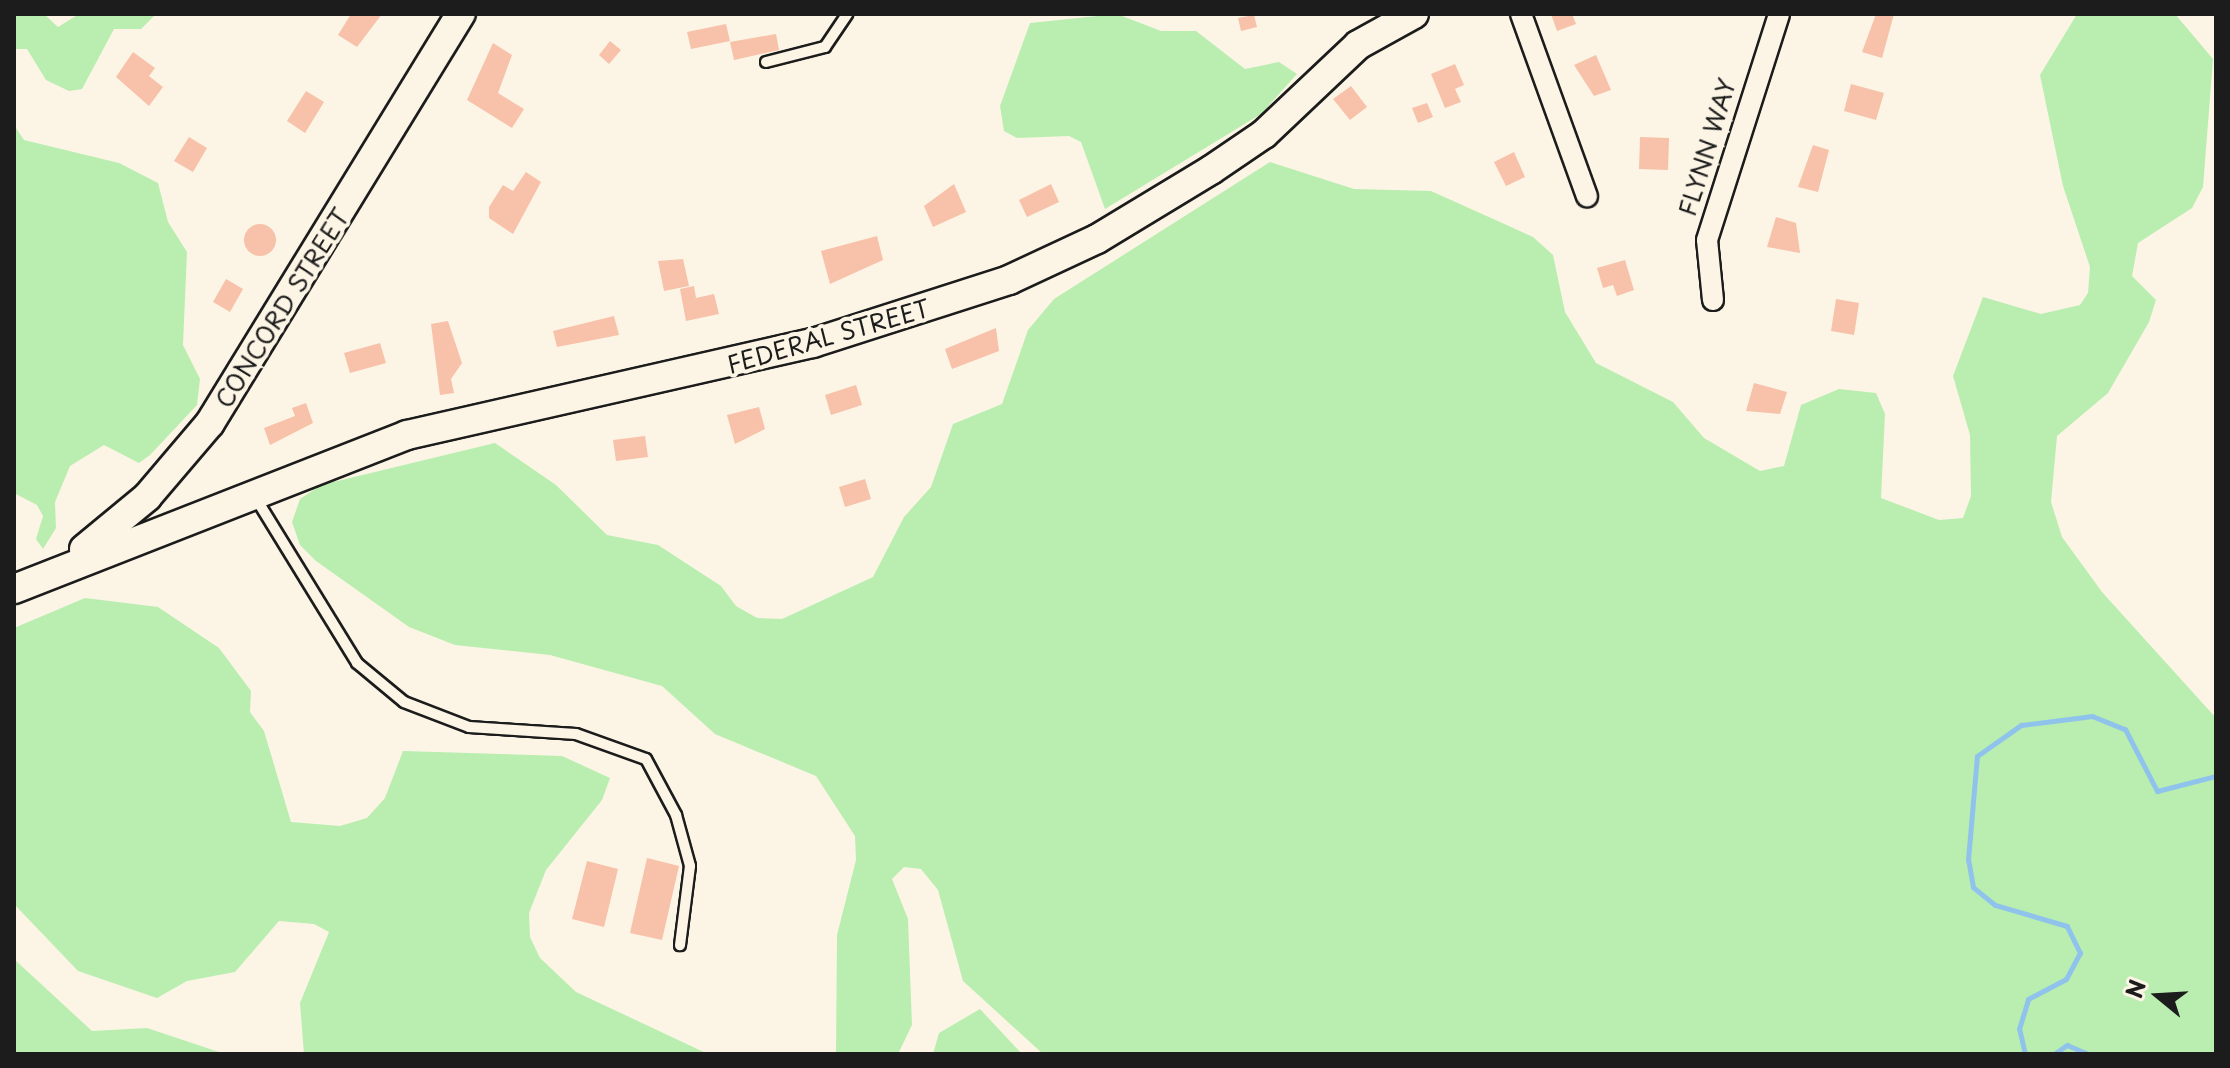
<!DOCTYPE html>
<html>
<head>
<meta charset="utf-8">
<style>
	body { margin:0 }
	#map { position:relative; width:2230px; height:1068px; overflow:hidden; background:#fcf5e5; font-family:"Playpen Sans",sans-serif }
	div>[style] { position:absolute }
	.green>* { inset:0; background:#b9eeb0 }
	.stream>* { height:5px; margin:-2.5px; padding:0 2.5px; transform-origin:2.5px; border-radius:2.5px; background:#90c3ec }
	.building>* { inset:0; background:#f7c1aa }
	.round { border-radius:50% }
	.roads { filter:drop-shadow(2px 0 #1c1c1c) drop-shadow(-2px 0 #1c1c1c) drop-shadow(0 2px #1c1c1c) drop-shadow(0 -2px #1c1c1c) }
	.lane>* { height:10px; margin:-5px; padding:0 5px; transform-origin:5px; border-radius:5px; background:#fcf5e5 }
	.street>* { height:20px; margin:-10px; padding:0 10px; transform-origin:10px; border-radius:10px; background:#fcf5e5 }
	.secondary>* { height:28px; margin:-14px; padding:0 14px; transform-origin:14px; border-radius:14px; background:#fcf5e5 }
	span { translate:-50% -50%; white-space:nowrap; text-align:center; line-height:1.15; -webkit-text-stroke:8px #fcf5e5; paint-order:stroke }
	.street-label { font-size:24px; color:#1c1c1c }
	.frame { position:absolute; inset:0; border:16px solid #1c1c1c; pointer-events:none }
	.north { position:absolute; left:2118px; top:956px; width:80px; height:80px; -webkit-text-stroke:6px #fcf5e5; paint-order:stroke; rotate:288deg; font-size:22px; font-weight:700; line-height:32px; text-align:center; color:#1c1c1c }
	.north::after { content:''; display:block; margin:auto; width:28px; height:36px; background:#1c1c1c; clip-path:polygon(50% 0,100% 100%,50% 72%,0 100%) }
</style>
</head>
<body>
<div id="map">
	<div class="green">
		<div style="clip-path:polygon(14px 14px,44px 14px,58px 27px,79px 14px,156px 14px,141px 29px,114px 29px,82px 89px,69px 91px,46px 80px,27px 49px,14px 49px)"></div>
		<div style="clip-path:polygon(1117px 14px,1161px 31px,1196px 31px,1245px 69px,1279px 62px,1297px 74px,1261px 114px,1105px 209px,1081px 142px,1069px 136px,1017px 138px,1004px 131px,1000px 106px,1030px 23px)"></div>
		<div style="clip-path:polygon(2077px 14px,2175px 14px,2213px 59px,2203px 187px,2192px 208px,2138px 243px,2132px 276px,2156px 300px,2149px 322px,2108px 393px,2057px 436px,2051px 502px,2062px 537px,2102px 592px,2216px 718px,2216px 1054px,1043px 1054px,963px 981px,938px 890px,921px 869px,904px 867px,892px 879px,908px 919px,912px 1025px,898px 1054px,836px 1054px,837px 935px,856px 860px,855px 836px,816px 776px,715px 734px,662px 686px,550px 655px,455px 645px,409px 627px,316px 561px,300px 545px,292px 522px,300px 499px,321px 485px,495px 443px,556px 485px,607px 535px,658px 545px,721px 586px,736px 606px,757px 618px,782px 619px,873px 577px,904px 517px,931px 487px,953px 424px,1002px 404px,1028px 330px,1054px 299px,1270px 162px,1354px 189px,1431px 191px,1533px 237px,1553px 255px,1565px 312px,1596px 363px,1673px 402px,1704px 438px,1760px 471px,1784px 466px,1801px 405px,1839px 389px,1876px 393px,1885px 414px,1881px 498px,1939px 520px,1963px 518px,1971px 496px,1970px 435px,1953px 376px,1983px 297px,2041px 314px,2080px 305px,2088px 293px,2090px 267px,2063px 186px,2040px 75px)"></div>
		<div style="clip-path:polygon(14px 125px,24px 140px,119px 163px,158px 183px,168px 222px,187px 252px,183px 345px,200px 379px,197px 405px,150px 455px,139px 463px,104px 445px,70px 466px,55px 502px,56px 528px,43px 549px,36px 539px,43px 516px,37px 505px,14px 493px)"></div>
		<div style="clip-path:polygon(85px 598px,158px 607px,219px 648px,251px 691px,250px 712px,264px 731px,291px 822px,340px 826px,367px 818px,385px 798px,403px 751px,562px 756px,610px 778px,602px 800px,546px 870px,529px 913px,530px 937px,540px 958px,576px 992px,708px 1054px,304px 1054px,300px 1003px,329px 932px,314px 924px,279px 921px,235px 972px,187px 981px,157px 998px,78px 971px,14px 904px,14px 628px)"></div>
		<div style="clip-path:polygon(14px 959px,92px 1031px,147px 1028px,225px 1054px,14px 1054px)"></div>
		<div style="clip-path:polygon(980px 1009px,1022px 1054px,933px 1054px,939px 1033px)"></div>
	</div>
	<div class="stream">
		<div style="left:2025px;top:1054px;width:26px;rotate:-103deg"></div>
		<div style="left:2019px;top:1029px;width:31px;rotate:-73deg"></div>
		<div style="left:2028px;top:999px;width:43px;rotate:-27.8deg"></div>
		<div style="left:2066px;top:979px;width:30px;rotate:-62deg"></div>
		<div style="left:2080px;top:953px;width:30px;rotate:-116deg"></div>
		<div style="left:2067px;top:926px;width:75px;rotate:-163.7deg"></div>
		<div style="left:1995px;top:905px;width:28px;rotate:-141deg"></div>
		<div style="left:1973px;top:887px;width:27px;rotate:-100deg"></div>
		<div style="left:1968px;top:860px;width:104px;rotate:-85.1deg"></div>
		<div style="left:1977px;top:756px;width:54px;rotate:-35.2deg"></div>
		<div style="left:2021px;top:725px;width:72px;rotate:-7.2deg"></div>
		<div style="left:2092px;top:716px;width:35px;rotate:22deg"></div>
		<div style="left:2125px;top:729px;width:70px;rotate:62.7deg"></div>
		<div style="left:2157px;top:791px;width:61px;rotate:-14.3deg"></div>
		<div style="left:2054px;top:1054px;width:16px;rotate:-35deg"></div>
		<div style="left:2067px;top:1045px;width:23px;rotate:23deg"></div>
	</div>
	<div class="building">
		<div style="clip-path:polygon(351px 14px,382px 14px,357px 47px,338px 35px)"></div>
		<div style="clip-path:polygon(1551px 14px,1572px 14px,1576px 24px,1557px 31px)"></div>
		<div style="clip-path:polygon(1876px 14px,1894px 14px,1882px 58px,1862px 52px)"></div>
		<div style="clip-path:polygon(1254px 15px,1257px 27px,1241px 31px,1238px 18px)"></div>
		<div style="clip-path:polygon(726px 24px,730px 41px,691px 49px,687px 32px)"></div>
		<div style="clip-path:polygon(776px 34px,779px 50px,734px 60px,730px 42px)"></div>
		<div style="clip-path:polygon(610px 41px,621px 50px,609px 64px,599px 55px)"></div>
		<div style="clip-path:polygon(493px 43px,512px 55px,498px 93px,524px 109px,512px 128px,467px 100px)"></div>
		<div style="clip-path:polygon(133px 52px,155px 68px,149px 76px,163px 87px,149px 106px,116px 77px)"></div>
		<div style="clip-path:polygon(1596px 55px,1611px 90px,1594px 96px,1574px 65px)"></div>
		<div style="clip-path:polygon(1455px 64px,1464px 85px,1455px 89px,1461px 102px,1445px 108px,1431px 74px)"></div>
		<div style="clip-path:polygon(1851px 84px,1884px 93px,1876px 120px,1844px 111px)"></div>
		<div style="clip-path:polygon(1351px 86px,1367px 107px,1350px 120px,1333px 99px)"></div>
		<div style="clip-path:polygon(306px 91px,324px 102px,305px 133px,287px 121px)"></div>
		<div style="clip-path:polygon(1427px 103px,1433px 117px,1418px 123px,1412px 108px)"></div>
		<div style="clip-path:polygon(189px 137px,207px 148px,193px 172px,174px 161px)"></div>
		<div style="clip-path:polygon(1640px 137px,1669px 138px,1668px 170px,1639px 169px)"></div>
		<div style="clip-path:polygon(1813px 145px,1829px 150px,1818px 192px,1798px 187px)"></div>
		<div style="clip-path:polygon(1514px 152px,1525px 177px,1506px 186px,1494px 162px)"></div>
		<div style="clip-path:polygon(526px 172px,541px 182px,513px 234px,489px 218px,489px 207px,503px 185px,513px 191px)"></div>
		<div style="clip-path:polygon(954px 184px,966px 212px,933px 227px,924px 206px)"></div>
		<div style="clip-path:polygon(1051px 184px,1059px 202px,1027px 217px,1019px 200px)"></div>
		<div style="clip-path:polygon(1776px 217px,1796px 223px,1800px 253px,1767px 247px)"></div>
		<div class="round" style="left:244px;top:224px;width:32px;height:32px"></div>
		<div style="clip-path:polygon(877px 236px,883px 260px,830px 284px,821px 251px)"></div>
		<div style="clip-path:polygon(683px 259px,689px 286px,664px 291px,658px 261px)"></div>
		<div style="clip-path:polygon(1625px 260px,1634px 290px,1617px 296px,1613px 285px,1603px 288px,1597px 268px)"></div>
		<div style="clip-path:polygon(226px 279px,243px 289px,230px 312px,213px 302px)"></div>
		<div style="clip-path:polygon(694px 286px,696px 298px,714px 294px,719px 314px,686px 321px,680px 289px)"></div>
		<div style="clip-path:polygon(1836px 299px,1859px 303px,1854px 335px,1831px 331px)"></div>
		<div style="clip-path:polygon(614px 316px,619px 335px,557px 347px,553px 331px)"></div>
		<div style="clip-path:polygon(448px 321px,462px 363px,451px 379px,454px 393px,440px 395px,431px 324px)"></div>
		<div style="clip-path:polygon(996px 328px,999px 351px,952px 369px,945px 349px)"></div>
		<div style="clip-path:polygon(380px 343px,386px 363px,350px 373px,344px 353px)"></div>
		<div style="clip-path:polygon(1754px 383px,1787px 392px,1780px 414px,1746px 411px)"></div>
		<div style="clip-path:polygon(856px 385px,862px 405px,831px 415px,825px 395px)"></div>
		<div style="clip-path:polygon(306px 403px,313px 423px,270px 445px,264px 428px,295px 416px,292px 408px)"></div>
		<div style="clip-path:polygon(759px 407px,765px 429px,735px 444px,727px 415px)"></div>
		<div style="clip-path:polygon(645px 436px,648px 457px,616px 461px,613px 440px)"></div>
		<div style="clip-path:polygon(865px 479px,871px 499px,845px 507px,839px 487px)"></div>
		<div style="clip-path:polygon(647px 858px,679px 866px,662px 940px,630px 933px)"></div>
		<div style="clip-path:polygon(587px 861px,618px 869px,604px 927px,572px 919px)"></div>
	</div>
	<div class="roads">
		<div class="lane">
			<div style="left:766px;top:62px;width:61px;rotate:-14.3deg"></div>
			<div style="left:825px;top:47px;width:40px;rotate:-56deg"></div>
			<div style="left:255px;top:497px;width:195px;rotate:58.4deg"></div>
			<div style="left:357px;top:663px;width:61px;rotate:39.7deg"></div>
			<div style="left:404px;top:702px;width:70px;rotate:21deg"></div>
			<div style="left:469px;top:727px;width:107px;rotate:3.7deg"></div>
			<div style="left:576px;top:734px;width:74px;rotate:19.7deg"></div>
			<div style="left:646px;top:759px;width:64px;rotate:61.8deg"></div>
			<div style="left:676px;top:815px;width:53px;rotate:74.6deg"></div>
			<div style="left:690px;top:866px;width:80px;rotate:97.2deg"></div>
		</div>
		<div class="street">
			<div style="left:1521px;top:14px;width:194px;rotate:70.1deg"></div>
			<div style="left:1713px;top:300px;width:60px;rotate:-95.7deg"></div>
			<div style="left:1707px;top:240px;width:237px;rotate:-72.3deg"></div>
		</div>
		<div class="secondary">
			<div style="left:84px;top:549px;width:82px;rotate:-39.5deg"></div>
			<div style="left:147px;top:497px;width:97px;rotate:-49.6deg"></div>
			<div style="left:210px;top:423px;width:480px;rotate:-58.5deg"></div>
			<div style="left:14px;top:589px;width:422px;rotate:-21.4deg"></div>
			<div style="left:407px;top:435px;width:416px;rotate:-12.8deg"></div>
			<div style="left:813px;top:343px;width:206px;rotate:-17.8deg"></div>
			<div style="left:1009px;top:280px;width:97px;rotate:-25deg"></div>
			<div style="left:1097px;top:239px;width:133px;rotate:-31.2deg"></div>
			<div style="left:1211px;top:170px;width:64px;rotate:-34.2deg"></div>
			<div style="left:1264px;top:134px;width:129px;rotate:-43.4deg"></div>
			<div style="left:1358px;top:45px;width:64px;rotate:-29deg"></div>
		</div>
	</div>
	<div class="street-label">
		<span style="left:1707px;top:147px;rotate:-73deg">FLYNN WAY</span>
		<span style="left:282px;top:308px;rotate:-58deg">CONCORD STREET</span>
		<span style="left:828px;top:336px;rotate:-16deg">FEDERAL STREET</span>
	</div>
	<div class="frame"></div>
	<div class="north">N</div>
</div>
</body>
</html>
